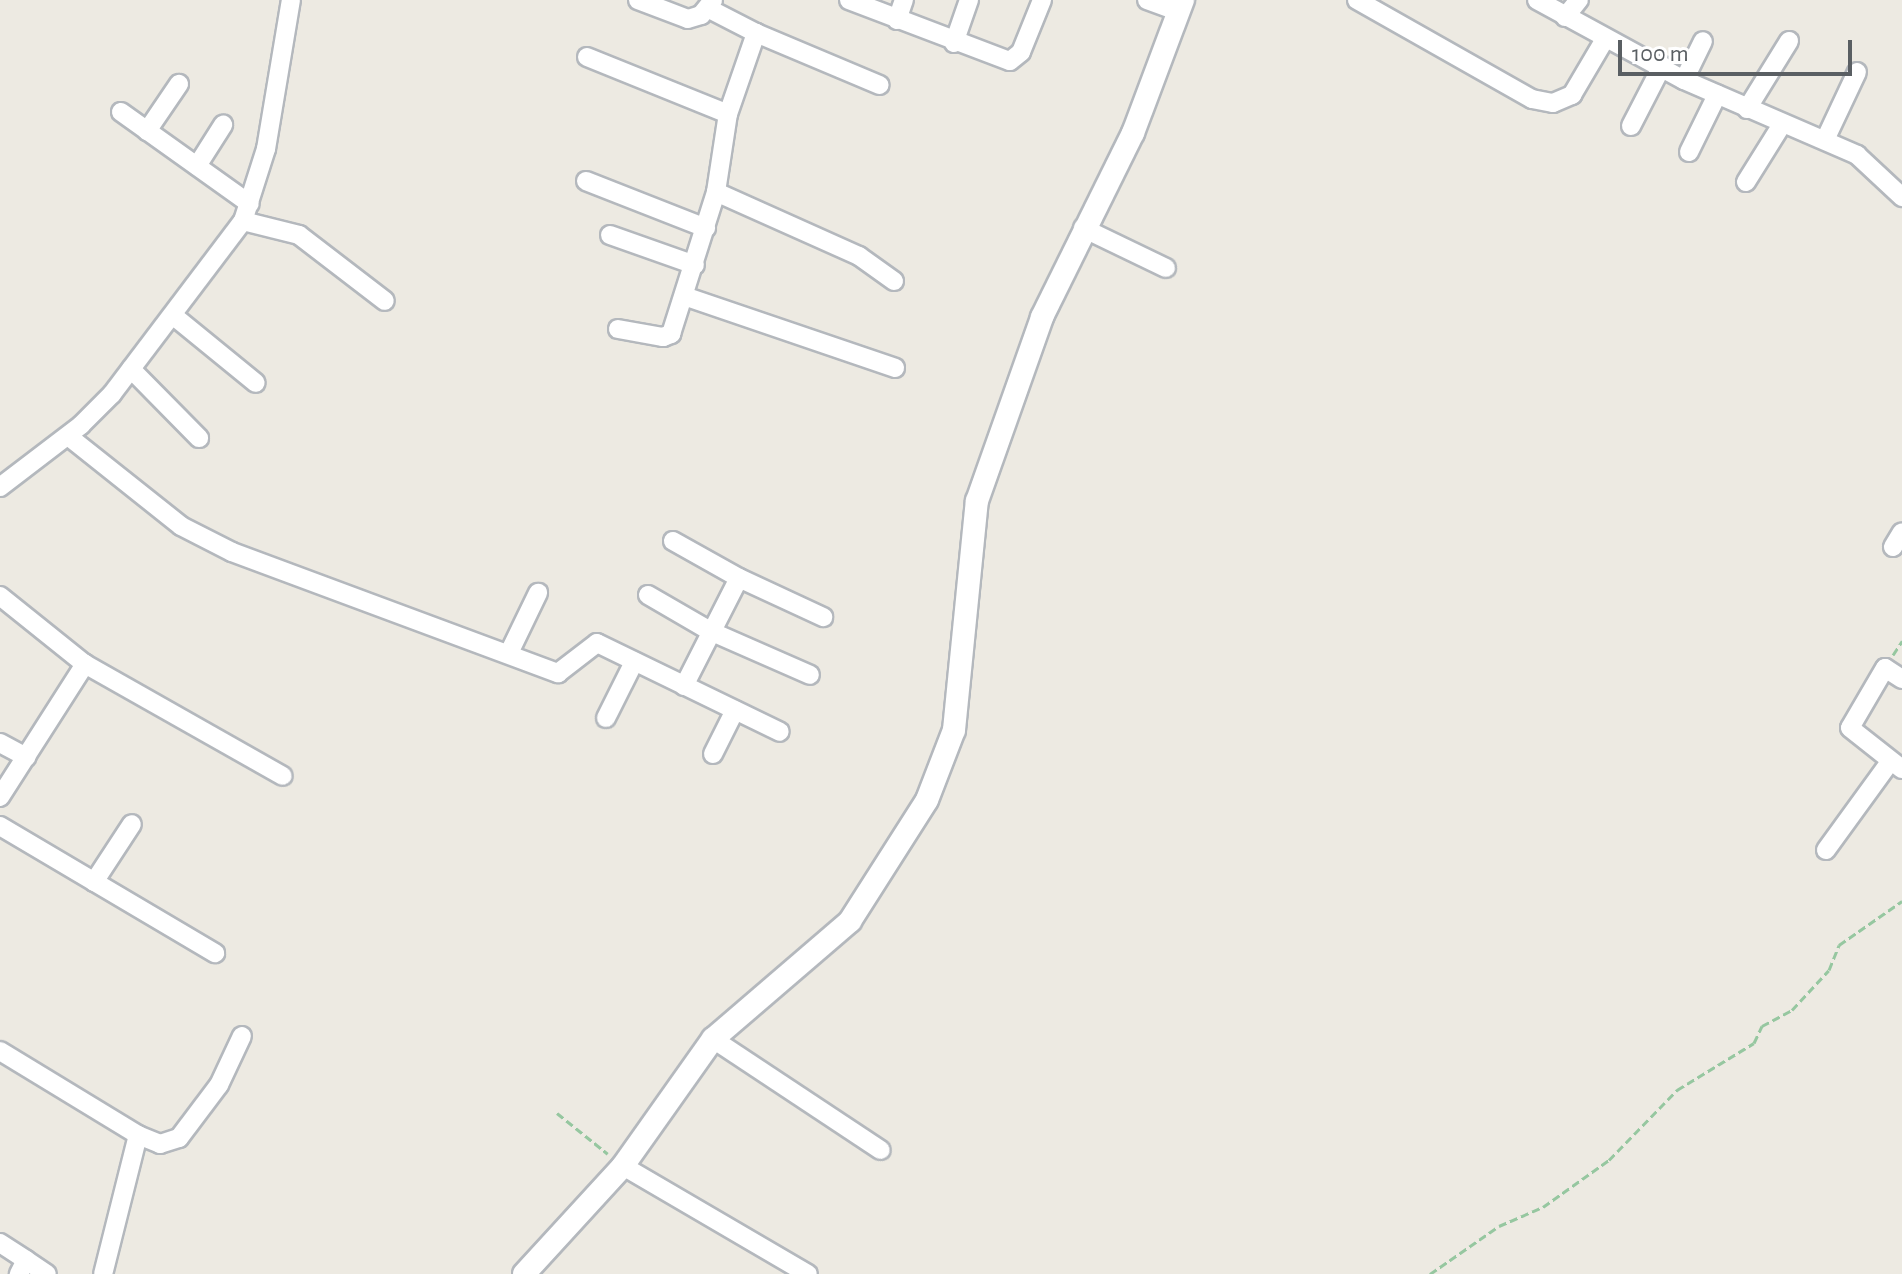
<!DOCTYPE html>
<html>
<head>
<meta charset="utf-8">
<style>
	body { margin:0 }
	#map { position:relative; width:1902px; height:1274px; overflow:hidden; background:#edeae2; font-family:"Alegreya Sans",sans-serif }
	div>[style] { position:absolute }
	.path>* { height:3px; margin-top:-1.5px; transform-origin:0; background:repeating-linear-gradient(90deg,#96c7a0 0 8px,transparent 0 12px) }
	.roads { filter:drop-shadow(2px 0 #b4b8bd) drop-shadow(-2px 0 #b4b8bd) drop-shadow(0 2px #b4b8bd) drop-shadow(0 -2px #b4b8bd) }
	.minor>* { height:18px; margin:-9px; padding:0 9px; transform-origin:9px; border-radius:9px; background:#fff }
	.tertiary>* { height:22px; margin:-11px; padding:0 11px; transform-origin:11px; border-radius:11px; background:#fff }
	span { translate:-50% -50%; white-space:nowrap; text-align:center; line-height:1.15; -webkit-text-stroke:8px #fff; paint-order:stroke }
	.scale { position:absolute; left:1618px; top:40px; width:234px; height:36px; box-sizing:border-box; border:4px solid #5a5f63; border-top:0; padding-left:10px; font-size:24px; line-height:28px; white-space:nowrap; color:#5a5f63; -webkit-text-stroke:6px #fff; paint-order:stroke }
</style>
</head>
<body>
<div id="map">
	<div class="path">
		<div style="left:1893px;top:655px;width:17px;rotate:-57deg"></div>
		<div style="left:557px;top:1113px;width:65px;rotate:38.8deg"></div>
		<div style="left:1430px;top:1274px;width:84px;rotate:-34.8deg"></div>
		<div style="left:1499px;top:1226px;width:48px;rotate:-23.4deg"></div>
		<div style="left:1543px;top:1207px;width:81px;rotate:-35.5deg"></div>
		<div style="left:1609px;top:1160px;width:98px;rotate:-45.8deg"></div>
		<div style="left:1677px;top:1090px;width:90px;rotate:-31.4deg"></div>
		<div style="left:1754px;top:1043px;width:19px;rotate:-65deg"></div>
		<div style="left:1762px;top:1026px;width:34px;rotate:-28deg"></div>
		<div style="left:1792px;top:1010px;width:54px;rotate:-47.2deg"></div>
		<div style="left:1829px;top:970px;width:27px;rotate:-68deg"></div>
		<div style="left:1839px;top:945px;width:77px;rotate:-34.9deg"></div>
	</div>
	<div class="roads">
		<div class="minor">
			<div style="left:638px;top:0;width:53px;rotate:20.8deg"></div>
			<div style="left:688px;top:19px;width:14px;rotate:-17deg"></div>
			<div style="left:701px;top:15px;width:19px;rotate:-51deg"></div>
			<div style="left:849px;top:0;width:172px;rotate:20.8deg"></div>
			<div style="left:1010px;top:61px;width:14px;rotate:-39deg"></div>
			<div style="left:1021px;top:52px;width:56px;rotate:-68deg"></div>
			<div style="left:1147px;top:0;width:35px;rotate:20deg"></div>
			<div style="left:1357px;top:0;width:201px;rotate:29.5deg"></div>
			<div style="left:1532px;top:99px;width:21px;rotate:11deg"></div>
			<div style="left:1553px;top:103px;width:21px;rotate:-23deg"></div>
			<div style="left:1572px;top:95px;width:65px;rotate:-59.5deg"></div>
			<div style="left:1537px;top:0;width:167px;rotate:28.6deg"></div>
			<div style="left:1684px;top:80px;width:189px;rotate:23.4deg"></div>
			<div style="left:1857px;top:155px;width:62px;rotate:43deg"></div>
			<div style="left:1565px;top:17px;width:22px;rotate:-51deg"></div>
			<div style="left:897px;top:20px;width:21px;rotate:-71deg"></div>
			<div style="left:756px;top:33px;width:134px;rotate:22.8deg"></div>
			<div style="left:954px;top:43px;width:46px;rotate:-70.8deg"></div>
			<div style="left:587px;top:57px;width:152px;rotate:22deg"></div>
			<div style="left:1684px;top:80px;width:43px;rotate:-64deg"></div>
			<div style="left:1747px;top:109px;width:80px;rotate:-58.3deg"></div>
			<div style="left:121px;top:112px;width:158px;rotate:35.5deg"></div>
			<div style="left:1631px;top:126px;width:68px;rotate:-62.7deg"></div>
			<div style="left:147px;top:131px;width:57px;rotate:-55.8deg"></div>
			<div style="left:1825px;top:140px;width:75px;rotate:-64.8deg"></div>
			<div style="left:1689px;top:152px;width:64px;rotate:-63.8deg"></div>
			<div style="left:197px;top:166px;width:49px;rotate:-57.6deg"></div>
			<div style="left:586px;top:181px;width:129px;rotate:21.4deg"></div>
			<div style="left:1746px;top:182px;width:66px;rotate:-58deg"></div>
			<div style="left:716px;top:192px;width:157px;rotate:24.1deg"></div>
			<div style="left:859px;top:256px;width:43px;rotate:35.5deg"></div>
			<div style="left:243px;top:221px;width:58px;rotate:14deg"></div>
			<div style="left:299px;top:235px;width:108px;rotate:37.5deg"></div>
			<div style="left:1083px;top:228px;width:92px;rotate:25.7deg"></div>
			<div style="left:610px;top:235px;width:90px;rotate:19.4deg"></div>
			<div style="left:684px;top:296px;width:223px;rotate:18.8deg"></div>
			<div style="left:175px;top:317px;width:104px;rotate:39.2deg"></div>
			<div style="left:618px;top:329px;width:46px;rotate:10.1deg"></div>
			<div style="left:663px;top:337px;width:9px;rotate:-21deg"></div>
			<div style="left:671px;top:334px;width:149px;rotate:-72.4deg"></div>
			<div style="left:716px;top:192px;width:79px;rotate:-81.3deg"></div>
			<div style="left:728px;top:114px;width:86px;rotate:-70.9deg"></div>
			<div style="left:756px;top:33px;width:53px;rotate:-152.9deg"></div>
			<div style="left:131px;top:369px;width:97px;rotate:45.4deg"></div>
			<div style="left:68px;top:436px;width:144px;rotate:38.5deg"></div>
			<div style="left:181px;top:526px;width:57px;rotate:27deg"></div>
			<div style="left:232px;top:552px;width:348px;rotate:20.4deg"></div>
			<div style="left:558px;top:673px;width:49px;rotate:-37.6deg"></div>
			<div style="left:597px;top:643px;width:203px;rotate:25.9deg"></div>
			<div style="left:0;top:487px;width:102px;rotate:-37.4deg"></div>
			<div style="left:81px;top:425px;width:44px;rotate:-45deg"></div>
			<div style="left:112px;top:394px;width:217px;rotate:-52.9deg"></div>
			<div style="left:243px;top:221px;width:76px;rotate:-72.3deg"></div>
			<div style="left:266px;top:149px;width:151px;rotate:-80.5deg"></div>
			<div style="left:673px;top:541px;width:76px;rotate:29.3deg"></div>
			<div style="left:1893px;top:547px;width:17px;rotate:-59deg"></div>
			<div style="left:648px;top:595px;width:72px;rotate:30.1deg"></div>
			<div style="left:710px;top:631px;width:109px;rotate:23.7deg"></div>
			<div style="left:0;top:596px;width:109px;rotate:38.7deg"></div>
			<div style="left:509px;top:653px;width:67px;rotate:-64.2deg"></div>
			<div style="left:1902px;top:679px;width:20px;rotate:-147deg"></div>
			<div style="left:1885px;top:668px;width:69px;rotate:120.3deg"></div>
			<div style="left:1850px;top:728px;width:66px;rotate:38.3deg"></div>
			<div style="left:684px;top:686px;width:121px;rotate:-63deg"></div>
			<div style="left:739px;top:578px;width:93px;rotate:24.9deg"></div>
			<div style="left:606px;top:718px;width:63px;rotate:-63.4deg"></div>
			<div style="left:0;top:743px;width:30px;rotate:28deg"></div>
			<div style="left:713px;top:754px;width:49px;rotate:-63.4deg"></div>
			<div style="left:0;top:797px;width:158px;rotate:-57.4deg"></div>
			<div style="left:85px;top:664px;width:227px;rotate:29.5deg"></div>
			<div style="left:0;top:826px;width:250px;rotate:30.6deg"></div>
			<div style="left:1826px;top:850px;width:109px;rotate:-54deg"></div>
			<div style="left:94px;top:882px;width:69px;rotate:-56.8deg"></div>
			<div style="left:713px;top:1039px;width:201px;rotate:33.5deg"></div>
			<div style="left:0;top:1051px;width:162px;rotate:31.3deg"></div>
			<div style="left:138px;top:1135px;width:143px;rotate:104.1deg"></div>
			<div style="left:138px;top:1135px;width:24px;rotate:22deg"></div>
			<div style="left:160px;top:1144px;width:20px;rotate:-18deg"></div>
			<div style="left:179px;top:1138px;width:66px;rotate:-53deg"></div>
			<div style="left:219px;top:1085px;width:54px;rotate:-64.9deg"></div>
			<div style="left:623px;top:1166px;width:214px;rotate:30.3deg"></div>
			<div style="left:0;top:1243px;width:31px;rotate:33deg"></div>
			<div style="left:26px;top:1260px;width:16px;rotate:117deg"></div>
			<div style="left:26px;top:1260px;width:25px;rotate:34deg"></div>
		</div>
		<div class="tertiary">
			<div style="left:524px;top:1274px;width:147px;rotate:-47.5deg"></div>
			<div style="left:623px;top:1166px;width:156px;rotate:-54.7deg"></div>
			<div style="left:713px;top:1039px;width:181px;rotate:-40.7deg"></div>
			<div style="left:850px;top:921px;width:143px;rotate:-57.5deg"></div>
			<div style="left:927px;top:800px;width:75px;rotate:-68.9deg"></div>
			<div style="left:954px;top:730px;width:230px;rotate:-84.3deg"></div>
			<div style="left:977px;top:501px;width:195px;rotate:-70.5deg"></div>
			<div style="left:1042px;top:317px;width:205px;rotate:-63.7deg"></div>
			<div style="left:1133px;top:133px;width:142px;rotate:-69.4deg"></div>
		</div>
	</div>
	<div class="scale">100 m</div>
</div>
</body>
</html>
